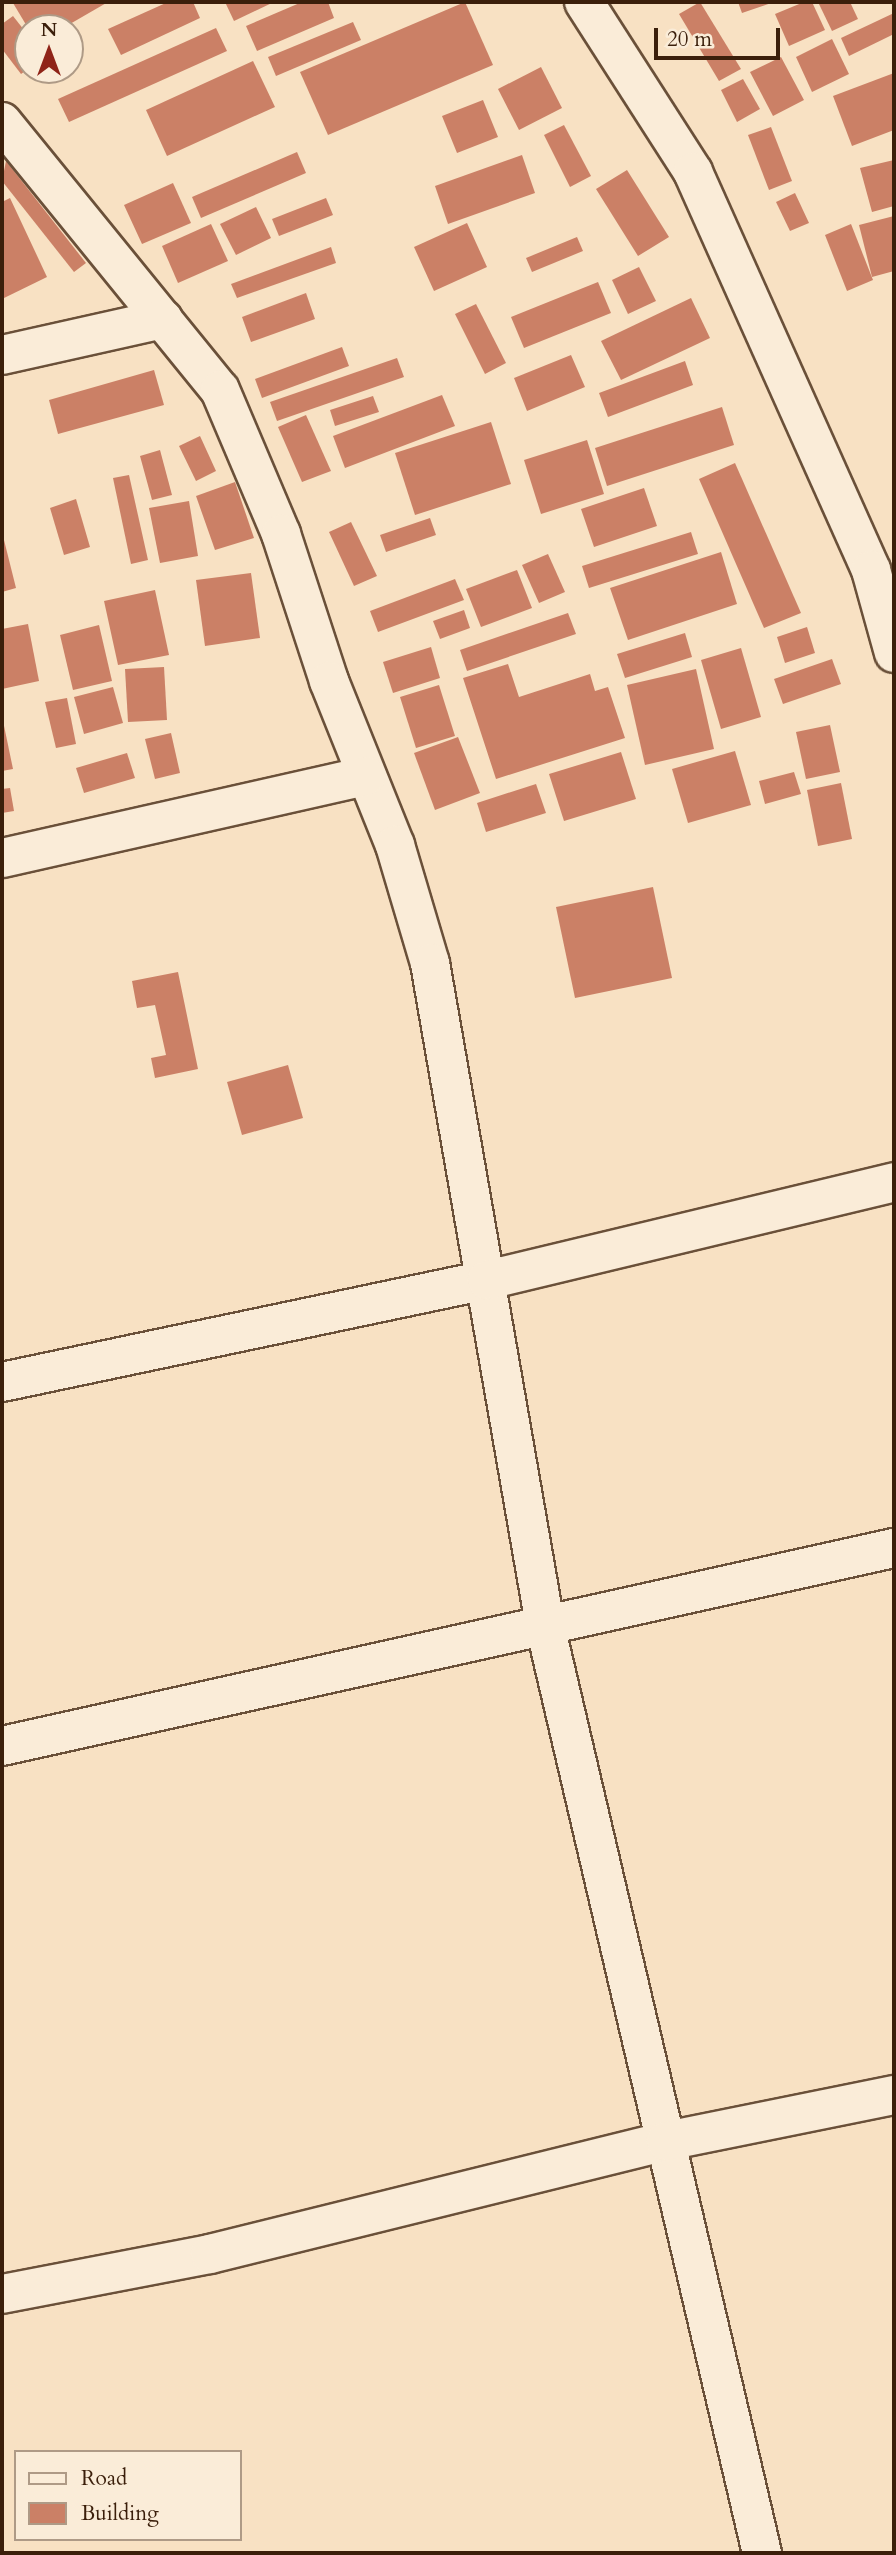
<!DOCTYPE html>
<html>
<head>
<meta charset="utf-8">
<style>
	body { margin:0 }
	#map { position:relative; width:896px; height:2555px; overflow:hidden; background:#f8e1c3; font-family:Cardo,serif }
	div>[style] { position:absolute }
	.building>* { inset:0; background:#cb8066 }
	.roads { filter:drop-shadow(2px 0 #6a5039) drop-shadow(-2px 0 #6a5039) drop-shadow(0 2px #6a5039) drop-shadow(0 -2px #6a5039) }
	.street>* { height:38px; margin:-19px; padding:0 19px; transform-origin:19px; border-radius:19px; background:#faecd8 }
	span { translate:-50% -50%; white-space:nowrap; text-align:center; line-height:1.15; -webkit-text-stroke:6px #faecd8; paint-order:stroke }
	.frame { position:absolute; inset:0; border:4px solid #3b1f0b; pointer-events:none }
	.legend { position:absolute; left:14px; top:2450px; width:228px; height:91px; box-sizing:border-box; background:#faecd8; border:2px solid #ae9a86; margin:0; padding:9px 12px; list-style:none; font-size:21px; color:#3b1f0b }
	.legend li { display:flex; align-items:center; gap:14px; height:35px }
	.legend b { width:35px; border:2px solid #ae9a86 }
	.north { position:absolute; left:14px; top:14px; width:70px; height:70px; box-sizing:border-box; background:#faecd8; border:2px solid #ae9a86; border-radius:50%; rotate:0deg; font-size:19px; font-weight:700; line-height:28px; text-align:center; color:#3b1f0b }
	.north::after { content:''; display:block; margin:auto; width:24px; height:32px; background:#8f2418; clip-path:polygon(50% 0,100% 100%,50% 72%,0 100%) }
	.scale { position:absolute; left:654px; top:28px; width:126px; height:32px; box-sizing:border-box; border:4px solid #3b1f0b; border-top:0; padding-left:9px; font-size:21px; line-height:24px; white-space:nowrap; color:#3b1f0b; -webkit-text-stroke:5px #faecd8; paint-order:stroke }
</style>
</head>
<body>
<div id="map">
	<div class="building">
		<div style="clip-path:polygon(108px 2px,63px 28px,28px 28px,13px 3px)"></div>
		<div style="clip-path:polygon(168px 2px,193px 2px,200px 18px,121px 55px,108px 29px)"></div>
		<div style="clip-path:polygon(225px 2px,274px 2px,234px 21px)"></div>
		<div style="clip-path:polygon(302px 2px,328px 2px,334px 18px,257px 51px,246px 26px)"></div>
		<div style="clip-path:polygon(465px 2px,493px 65px,328px 135px,300px 72px)"></div>
		<div style="clip-path:polygon(700px 2px,741px 69px,719px 81px,679px 14px)"></div>
		<div style="clip-path:polygon(738px 2px,774px 2px,742px 13px)"></div>
		<div style="clip-path:polygon(804px 2px,812px 2px,825px 30px,789px 46px,775px 14px)"></div>
		<div style="clip-path:polygon(818px 2px,850px 2px,858px 19px,832px 31px)"></div>
		<div style="clip-path:polygon(894px 13px,894px 34px,849px 56px,841px 38px)"></div>
		<div style="clip-path:polygon(13px 16px,28px 35px,28px 69px,21px 74px,2px 49px,2px 24px)"></div>
		<div style="clip-path:polygon(353px 22px,361px 40px,276px 76px,268px 57px)"></div>
		<div style="clip-path:polygon(216px 28px,227px 51px,69px 122px,58px 99px)"></div>
		<div style="clip-path:polygon(832px 39px,849px 74px,812px 92px,796px 57px)"></div>
		<div style="clip-path:polygon(781px 57px,804px 100px,773px 116px,750px 72px)"></div>
		<div style="clip-path:polygon(253px 61px,275px 107px,167px 156px,146px 110px)"></div>
		<div style="clip-path:polygon(541px 67px,562px 108px,519px 130px,498px 89px)"></div>
		<div style="clip-path:polygon(894px 73px,894px 130px,852px 146px,833px 96px)"></div>
		<div style="clip-path:polygon(743px 79px,760px 109px,737px 122px,721px 90px)"></div>
		<div style="clip-path:polygon(483px 100px,498px 137px,457px 153px,442px 116px)"></div>
		<div style="clip-path:polygon(564px 125px,591px 176px,570px 187px,544px 135px)"></div>
		<div style="clip-path:polygon(771px 127px,792px 181px,769px 190px,748px 135px)"></div>
		<div style="clip-path:polygon(297px 152px,306px 173px,201px 218px,192px 197px)"></div>
		<div style="clip-path:polygon(522px 155px,535px 193px,448px 224px,435px 186px)"></div>
		<div style="clip-path:polygon(894px 160px,894px 206px,872px 212px,860px 168px)"></div>
		<div style="clip-path:polygon(6px 161px,86px 263px,74px 272px,2px 181px)"></div>
		<div style="clip-path:polygon(627px 170px,669px 237px,638px 256px,596px 189px)"></div>
		<div style="clip-path:polygon(173px 183px,191px 223px,142px 244px,124px 205px)"></div>
		<div style="clip-path:polygon(795px 193px,809px 223px,790px 231px,776px 202px)"></div>
		<div style="clip-path:polygon(10px 198px,47px 277px,2px 299px,2px 202px)"></div>
		<div style="clip-path:polygon(326px 198px,333px 215px,279px 236px,272px 219px)"></div>
		<div style="clip-path:polygon(256px 207px,271px 238px,236px 255px,220px 224px)"></div>
		<div style="clip-path:polygon(894px 216px,894px 271px,872px 277px,859px 225px)"></div>
		<div style="clip-path:polygon(467px 223px,487px 267px,434px 291px,414px 247px)"></div>
		<div style="clip-path:polygon(211px 224px,228px 261px,178px 283px,162px 246px)"></div>
		<div style="clip-path:polygon(851px 224px,873px 280px,847px 291px,825px 235px)"></div>
		<div style="clip-path:polygon(577px 237px,583px 251px,532px 272px,526px 258px)"></div>
		<div style="clip-path:polygon(331px 247px,336px 263px,237px 298px,231px 284px)"></div>
		<div style="clip-path:polygon(639px 267px,656px 301px,628px 314px,612px 280px)"></div>
		<div style="clip-path:polygon(598px 282px,611px 313px,524px 348px,511px 317px)"></div>
		<div style="clip-path:polygon(306px 293px,315px 319px,251px 342px,242px 317px)"></div>
		<div style="clip-path:polygon(691px 298px,710px 338px,621px 380px,601px 341px)"></div>
		<div style="clip-path:polygon(476px 304px,506px 363px,485px 374px,455px 314px)"></div>
		<div style="clip-path:polygon(342px 347px,349px 366px,262px 398px,255px 379px)"></div>
		<div style="clip-path:polygon(571px 355px,585px 387px,527px 411px,514px 378px)"></div>
		<div style="clip-path:polygon(397px 358px,404px 377px,277px 421px,270px 402px)"></div>
		<div style="clip-path:polygon(685px 361px,693px 385px,608px 417px,599px 393px)"></div>
		<div style="clip-path:polygon(154px 370px,164px 405px,58px 434px,49px 400px)"></div>
		<div style="clip-path:polygon(442px 395px,455px 426px,345px 468px,333px 436px)"></div>
		<div style="clip-path:polygon(373px 396px,379px 412px,335px 426px,330px 410px)"></div>
		<div style="clip-path:polygon(722px 407px,734px 445px,607px 486px,595px 448px)"></div>
		<div style="clip-path:polygon(306px 415px,331px 471px,302px 482px,278px 427px)"></div>
		<div style="clip-path:polygon(491px 422px,511px 484px,415px 515px,395px 453px)"></div>
		<div style="clip-path:polygon(200px 436px,216px 471px,196px 481px,179px 446px)"></div>
		<div style="clip-path:polygon(587px 440px,604px 494px,541px 514px,524px 460px)"></div>
		<div style="clip-path:polygon(160px 450px,172px 495px,152px 500px,140px 456px)"></div>
		<div style="clip-path:polygon(735px 463px,801px 613px,764px 628px,699px 479px)"></div>
		<div style="clip-path:polygon(129px 475px,148px 560px,131px 564px,113px 478px)"></div>
		<div style="clip-path:polygon(235px 482px,254px 538px,215px 550px,196px 496px)"></div>
		<div style="clip-path:polygon(644px 488px,657px 526px,594px 547px,581px 509px)"></div>
		<div style="clip-path:polygon(76px 499px,90px 547px,64px 555px,50px 508px)"></div>
		<div style="clip-path:polygon(189px 501px,198px 556px,160px 563px,149px 508px)"></div>
		<div style="clip-path:polygon(430px 518px,436px 535px,386px 552px,380px 535px)"></div>
		<div style="clip-path:polygon(351px 522px,377px 576px,354px 586px,329px 532px)"></div>
		<div style="clip-path:polygon(2px 532px,16px 588px,2px 592px)"></div>
		<div style="clip-path:polygon(691px 532px,698px 554px,589px 588px,582px 566px)"></div>
		<div style="clip-path:polygon(721px 552px,737px 604px,628px 640px,610px 588px)"></div>
		<div style="clip-path:polygon(548px 554px,565px 592px,539px 603px,522px 565px)"></div>
		<div style="clip-path:polygon(517px 570px,532px 608px,481px 627px,466px 589px)"></div>
		<div style="clip-path:polygon(251px 573px,260px 638px,205px 646px,196px 580px)"></div>
		<div style="clip-path:polygon(455px 579px,464px 600px,378px 632px,370px 611px)"></div>
		<div style="clip-path:polygon(155px 590px,169px 655px,118px 665px,104px 601px)"></div>
		<div style="clip-path:polygon(464px 610px,470px 628px,440px 639px,433px 621px)"></div>
		<div style="clip-path:polygon(568px 613px,576px 634px,467px 671px,460px 650px)"></div>
		<div style="clip-path:polygon(28px 624px,39px 681px,2px 689px,2px 629px)"></div>
		<div style="clip-path:polygon(99px 625px,112px 681px,73px 690px,60px 635px)"></div>
		<div style="clip-path:polygon(807px 627px,815px 653px,785px 663px,777px 637px)"></div>
		<div style="clip-path:polygon(685px 633px,692px 657px,625px 678px,617px 654px)"></div>
		<div style="clip-path:polygon(431px 647px,440px 678px,393px 693px,383px 662px)"></div>
		<div style="clip-path:polygon(741px 648px,761px 717px,721px 729px,701px 660px)"></div>
		<div style="clip-path:polygon(832px 659px,841px 684px,783px 704px,774px 679px)"></div>
		<div style="clip-path:polygon(508px 664px,519px 697px,590px 674px,595px 691px,608px 687px,625px 738px,496px 779px,463px 678px)"></div>
		<div style="clip-path:polygon(164px 667px,167px 720px,128px 722px,125px 669px)"></div>
		<div style="clip-path:polygon(696px 669px,714px 749px,645px 765px,627px 685px)"></div>
		<div style="clip-path:polygon(439px 685px,455px 736px,416px 748px,400px 697px)"></div>
		<div style="clip-path:polygon(113px 687px,123px 723px,84px 734px,74px 697px)"></div>
		<div style="clip-path:polygon(67px 698px,76px 744px,56px 748px,45px 702px)"></div>
		<div style="clip-path:polygon(2px 716px,13px 769px,2px 771px)"></div>
		<div style="clip-path:polygon(830px 725px,840px 772px,806px 779px,796px 732px)"></div>
		<div style="clip-path:polygon(171px 733px,180px 773px,155px 779px,145px 739px)"></div>
		<div style="clip-path:polygon(458px 737px,480px 793px,435px 810px,414px 753px)"></div>
		<div style="clip-path:polygon(735px 751px,751px 805px,688px 823px,672px 769px)"></div>
		<div style="clip-path:polygon(621px 752px,636px 799px,564px 821px,549px 774px)"></div>
		<div style="clip-path:polygon(127px 753px,135px 778px,84px 793px,76px 768px)"></div>
		<div style="clip-path:polygon(794px 772px,801px 794px,765px 804px,759px 781px)"></div>
		<div style="clip-path:polygon(841px 783px,852px 839px,818px 846px,807px 790px)"></div>
		<div style="clip-path:polygon(536px 784px,546px 813px,486px 832px,477px 803px)"></div>
		<div style="clip-path:polygon(10px 788px,14px 811px,2px 813px,2px 789px)"></div>
		<div style="clip-path:polygon(653px 887px,672px 978px,575px 998px,556px 907px)"></div>
		<div style="clip-path:polygon(178px 972px,198px 1069px,155px 1078px,151px 1058px,166px 1055px,155px 1005px,137px 1008px,132px 981px)"></div>
		<div style="clip-path:polygon(288px 1065px,303px 1118px,242px 1135px,227px 1082px)"></div>
	</div>
	<div class="roads">
		<div class="street">
			<div style="left:584px;top:2px;width:202px;rotate:57.3deg"></div>
			<div style="left:693px;top:172px;width:436px;rotate:65.9deg"></div>
			<div style="left:871px;top:570px;width:86px;rotate:74.5deg"></div>
			<div style="left:2px;top:122px;width:345px;rotate:50.9deg"></div>
			<div style="left:220px;top:390px;width:156px;rotate:67deg"></div>
			<div style="left:281px;top:534px;width:155px;rotate:71.9deg"></div>
			<div style="left:329px;top:681px;width:177px;rotate:68.1deg"></div>
			<div style="left:395px;top:845px;width:123px;rotate:73.5deg"></div>
			<div style="left:430px;top:963px;width:677px;rotate:80.13deg"></div>
			<div style="left:546px;top:1630px;width:948px;rotate:76.83deg"></div>
			<div style="left:2px;top:355px;width:165px;rotate:-12.6deg"></div>
			<div style="left:2px;top:858px;width:373px;rotate:-12.7deg"></div>
			<div style="left:2px;top:1382px;width:496px;rotate:-11.9deg"></div>
			<div style="left:487px;top:1280px;width:419px;rotate:-13.5deg"></div>
			<div style="left:2px;top:1746px;width:914px;rotate:-12.52deg"></div>
			<div style="left:2px;top:2294px;width:212px;rotate:-10.9deg"></div>
			<div style="left:210px;top:2254px;width:470px;rotate:-13.9deg"></div>
			<div style="left:666px;top:2141px;width:233px;rotate:-11.4deg"></div>
		</div>
	</div>
	<div class="frame"></div>
	<ul class="legend">
	<li><b style="height:9px;background:#faecd8"></b>Road</li>
	<li><b style="height:19px;background:#cb8066"></b>Building</li>
	</ul>
	<div class="north">N</div>
	<div class="scale">20 m</div>
</div>
</body>
</html>
